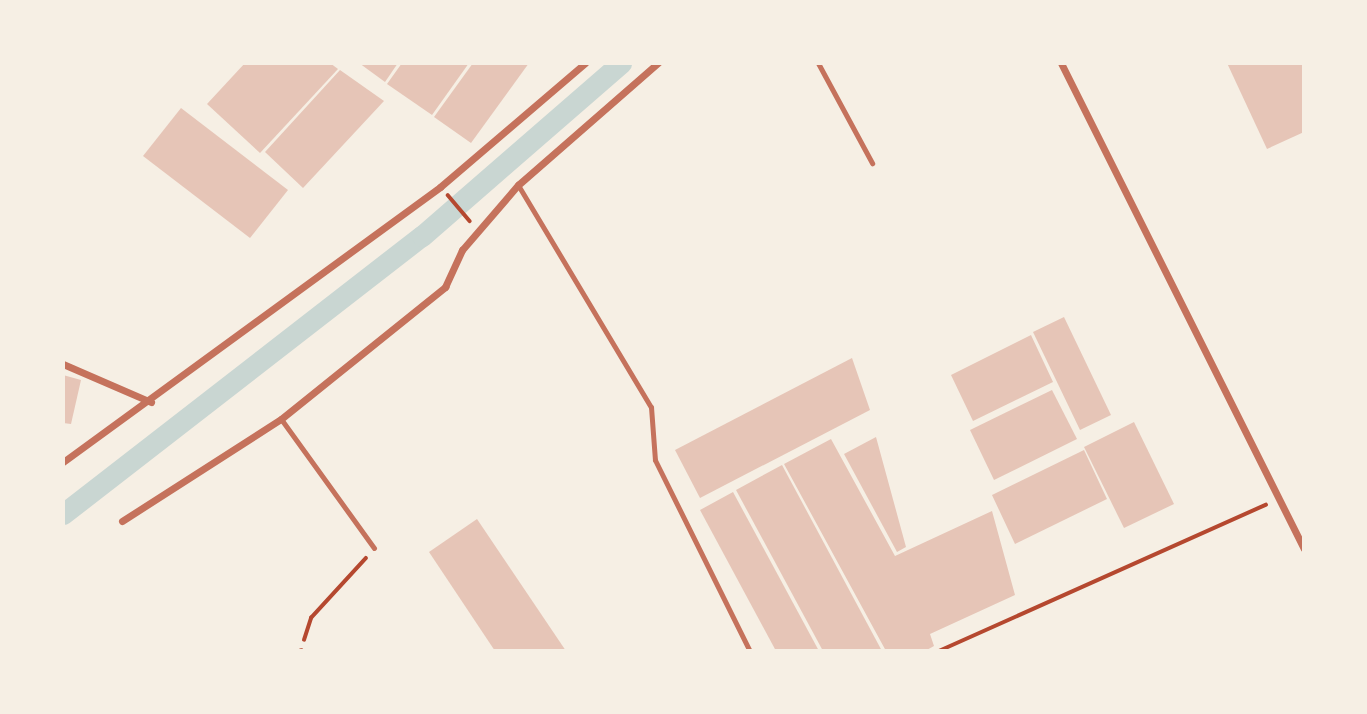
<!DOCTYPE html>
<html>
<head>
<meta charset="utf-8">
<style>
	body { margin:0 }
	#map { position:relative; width:1367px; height:714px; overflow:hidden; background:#f6efe4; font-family:"Noto Serif",serif }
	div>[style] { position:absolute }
	.canal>* { height:21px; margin:-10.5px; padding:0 10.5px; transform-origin:10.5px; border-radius:10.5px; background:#c9d6d2 }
	.building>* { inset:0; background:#e6c5b7 }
	.path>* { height:3.5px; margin:-1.75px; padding:0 1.75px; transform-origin:1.75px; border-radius:1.75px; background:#b5482f }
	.service>* { height:5px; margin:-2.5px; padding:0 2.5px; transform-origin:2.5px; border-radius:2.5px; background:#c5725c }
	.minor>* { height:7px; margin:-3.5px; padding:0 3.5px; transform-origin:3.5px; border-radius:3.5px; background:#c5725c }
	span { translate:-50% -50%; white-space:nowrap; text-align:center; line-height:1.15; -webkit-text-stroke:7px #f6efe4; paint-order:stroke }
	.frame { position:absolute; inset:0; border:65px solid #f6efe4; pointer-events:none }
</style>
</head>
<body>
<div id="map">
	<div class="canal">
		<div style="left:63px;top:514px;width:454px;rotate:-37.8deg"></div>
		<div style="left:422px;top:236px;width:264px;rotate:-41deg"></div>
	</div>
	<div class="building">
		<div style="clip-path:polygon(245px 63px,330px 63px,338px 69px,260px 153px,207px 104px)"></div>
		<div style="clip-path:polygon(359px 63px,398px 63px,385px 82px)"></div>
		<div style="clip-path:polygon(402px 63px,469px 63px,432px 115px,387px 84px)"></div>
		<div style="clip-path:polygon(473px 63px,529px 63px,471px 143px,434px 117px)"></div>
		<div style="clip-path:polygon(1227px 63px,1304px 63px,1304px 132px,1267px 149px)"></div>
		<div style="clip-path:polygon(340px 70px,384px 101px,303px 188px,265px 152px)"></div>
		<div style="clip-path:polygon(181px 108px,288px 190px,250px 238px,143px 156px)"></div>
		<div style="clip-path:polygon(1064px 317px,1111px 415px,1080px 430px,1033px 332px)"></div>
		<div style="clip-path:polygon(1031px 335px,1053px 382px,973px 421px,951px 375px)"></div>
		<div style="clip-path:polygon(852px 358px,870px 410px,700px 498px,675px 450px)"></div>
		<div style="clip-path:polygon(63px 375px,81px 380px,71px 424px,63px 423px)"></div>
		<div style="clip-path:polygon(1052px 390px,1077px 439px,994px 480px,970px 430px)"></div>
		<div style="clip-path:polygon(1134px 422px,1174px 504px,1124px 528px,1084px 447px)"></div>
		<div style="clip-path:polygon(876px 437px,906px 547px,897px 552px,844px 454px)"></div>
		<div style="clip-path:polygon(831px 439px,895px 556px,992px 511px,1015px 595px,930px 634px,934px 646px,925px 651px,886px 651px,784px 464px)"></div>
		<div style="clip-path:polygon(1084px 450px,1107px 499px,1015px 544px,992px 495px)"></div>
		<div style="clip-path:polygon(782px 465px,882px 651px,823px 651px,736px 490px)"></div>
		<div style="clip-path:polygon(733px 492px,819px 651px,776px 651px,700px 510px)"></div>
		<div style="clip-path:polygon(477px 519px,566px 651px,495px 651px,429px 552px)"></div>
	</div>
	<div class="path">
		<div style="left:448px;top:195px;width:34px;rotate:50deg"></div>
		<div style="left:304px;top:640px;width:23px;rotate:-72deg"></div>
		<div style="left:311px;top:618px;width:81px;rotate:-47.5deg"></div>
		<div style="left:939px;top:651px;width:358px;rotate:-24.1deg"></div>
	</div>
	<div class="service">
		<div style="left:818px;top:63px;width:114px;rotate:61.6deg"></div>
		<div style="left:518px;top:185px;width:259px;rotate:59.1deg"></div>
		<div style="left:651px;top:407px;width:53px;rotate:85.7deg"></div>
		<div style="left:655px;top:460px;width:213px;rotate:63.6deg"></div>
		<div style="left:281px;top:419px;width:159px;rotate:54.2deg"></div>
		<div style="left:299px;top:651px;width:2px;rotate:-27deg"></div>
	</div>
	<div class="minor">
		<div style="left:1061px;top:63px;width:543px;rotate:63.43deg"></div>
		<div style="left:63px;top:364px;width:96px;rotate:23.4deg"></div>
		<div style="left:63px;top:462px;width:467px;rotate:-36.1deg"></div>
		<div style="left:440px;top:187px;width:191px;rotate:-40.5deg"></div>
		<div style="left:122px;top:521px;width:189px;rotate:-32.7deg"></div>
		<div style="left:281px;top:419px;width:211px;rotate:-38.8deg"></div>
		<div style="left:445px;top:287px;width:41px;rotate:-65.3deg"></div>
		<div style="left:462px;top:250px;width:86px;rotate:-49.3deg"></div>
		<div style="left:518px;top:185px;width:186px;rotate:-41.1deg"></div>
	</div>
	<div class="frame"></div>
</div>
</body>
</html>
